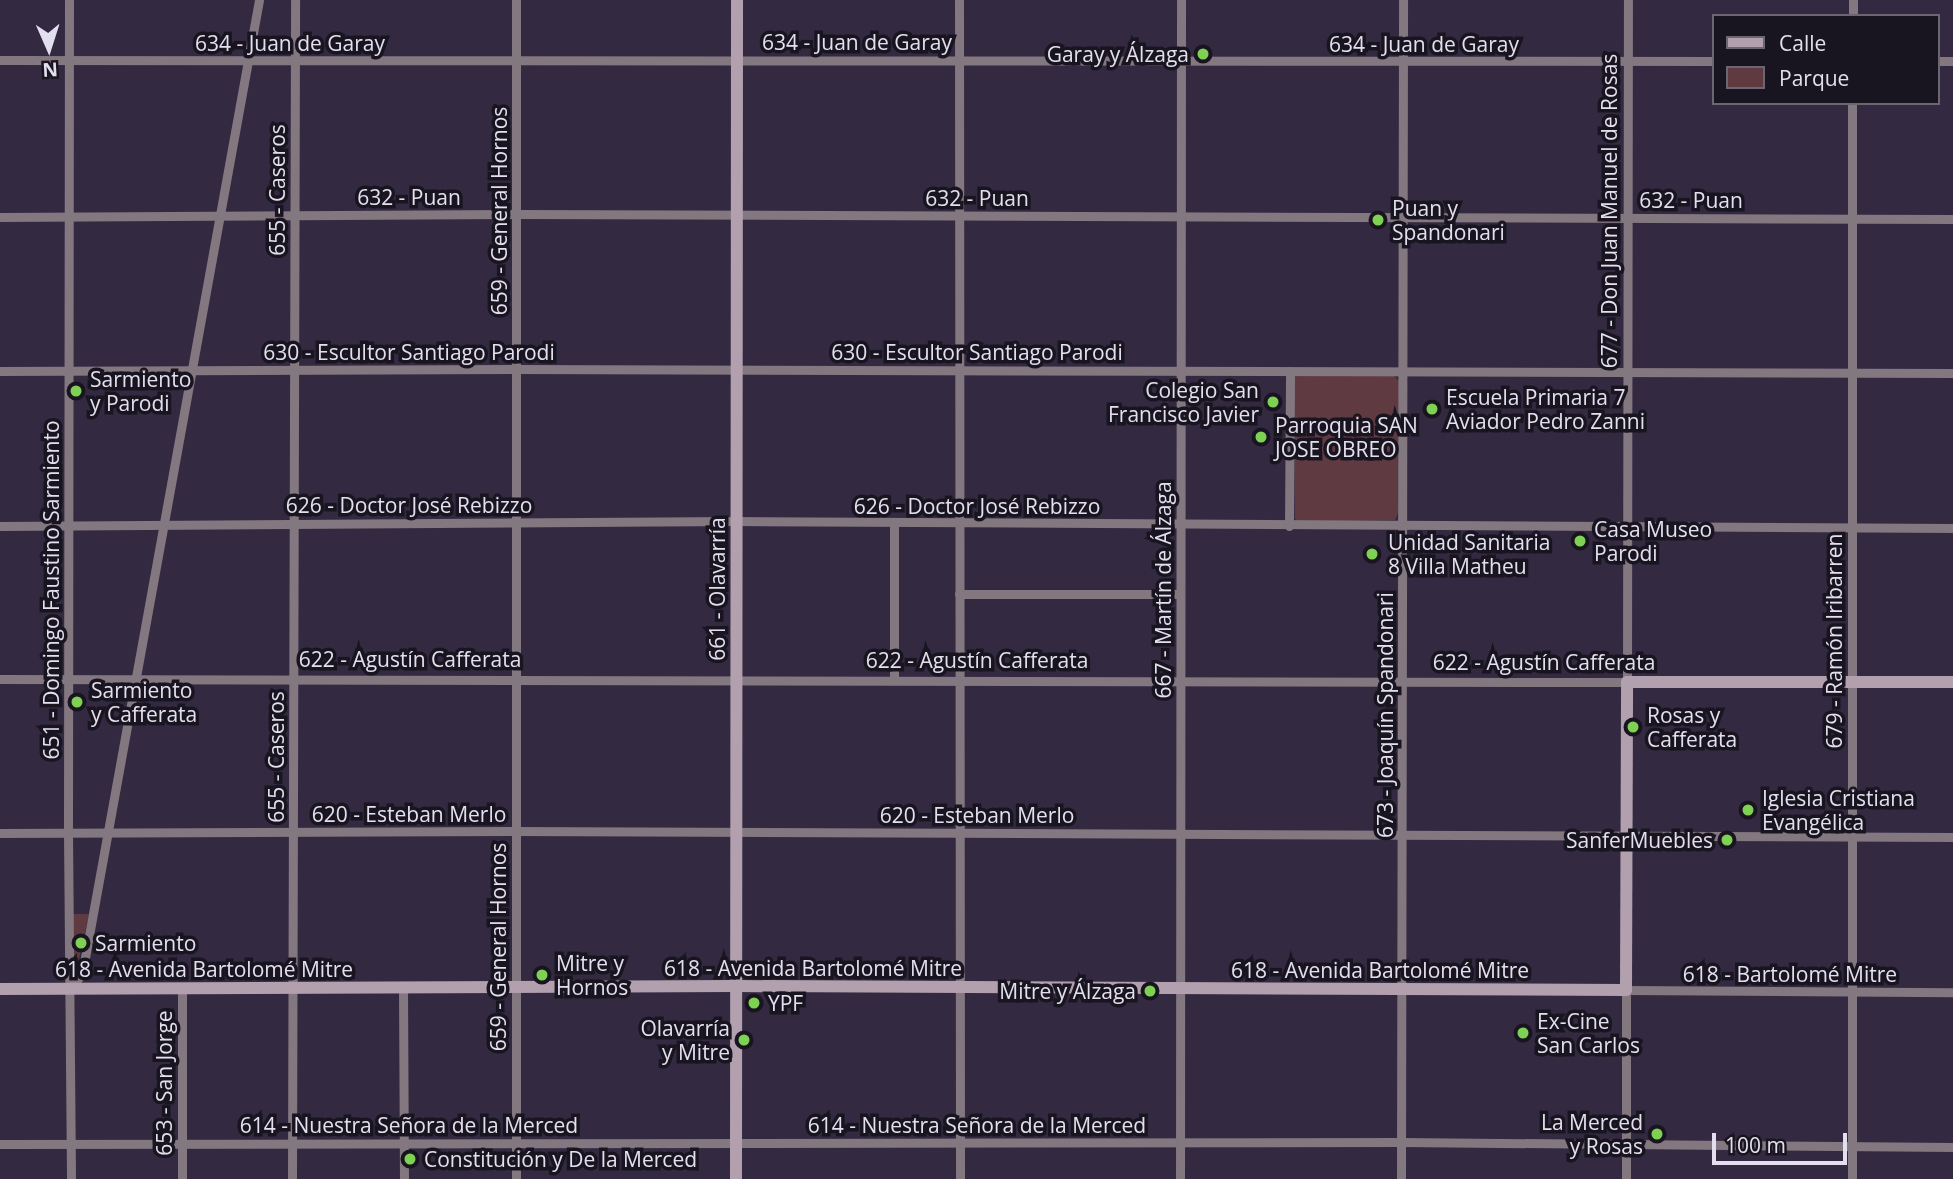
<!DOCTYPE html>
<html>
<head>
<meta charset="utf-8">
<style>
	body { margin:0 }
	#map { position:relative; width:1953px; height:1179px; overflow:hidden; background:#332a41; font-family:"Open Sans",sans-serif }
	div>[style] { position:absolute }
	.green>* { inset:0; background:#603a41 }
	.street>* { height:9px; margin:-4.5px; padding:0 4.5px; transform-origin:4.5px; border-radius:4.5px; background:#837780 }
	.secondary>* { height:12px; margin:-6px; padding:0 6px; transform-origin:6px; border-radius:6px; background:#b2a0ae }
	.dots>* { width:19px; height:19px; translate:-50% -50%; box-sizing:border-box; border:4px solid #191520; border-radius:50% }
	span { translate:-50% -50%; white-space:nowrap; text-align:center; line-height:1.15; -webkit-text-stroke:7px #191520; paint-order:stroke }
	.street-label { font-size:21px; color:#e4dfee }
	.poi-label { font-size:21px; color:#e4dfee }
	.right { translate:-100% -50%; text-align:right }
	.left { translate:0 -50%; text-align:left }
	.legend { position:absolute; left:1712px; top:14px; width:228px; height:91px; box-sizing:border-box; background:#191520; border:2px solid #6a6672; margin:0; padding:9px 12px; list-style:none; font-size:21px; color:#e4dfee }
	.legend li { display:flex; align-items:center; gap:14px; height:35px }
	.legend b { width:35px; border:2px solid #6a6672 }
	.north { position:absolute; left:14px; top:14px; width:70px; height:70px; -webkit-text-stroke:5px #191520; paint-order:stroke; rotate:177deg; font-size:19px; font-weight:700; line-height:28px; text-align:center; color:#e4dfee }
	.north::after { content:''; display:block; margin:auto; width:24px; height:32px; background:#e4dfee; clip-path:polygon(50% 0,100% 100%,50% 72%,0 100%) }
	.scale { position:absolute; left:1712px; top:1133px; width:135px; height:32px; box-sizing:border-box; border:4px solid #e4dfee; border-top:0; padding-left:9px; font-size:21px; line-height:24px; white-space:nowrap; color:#e4dfee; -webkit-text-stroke:5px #191520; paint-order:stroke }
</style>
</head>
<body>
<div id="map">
	<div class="green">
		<div style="clip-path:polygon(1294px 375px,1393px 375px,1399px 381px,1398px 513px,1395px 520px,1301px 522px,1295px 519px)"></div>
		<div style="clip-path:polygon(72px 914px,89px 914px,77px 968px,74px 966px)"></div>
	</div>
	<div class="street">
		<div style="left:69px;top:0;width:833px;rotate:90.07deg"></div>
		<div style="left:68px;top:833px;width:346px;rotate:89.5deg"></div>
		<div style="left:959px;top:0;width:1179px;rotate:89.95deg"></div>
		<div style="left:1853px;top:16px;width:16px;rotate:-90deg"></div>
		<div style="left:0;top:60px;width:1713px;rotate:0.03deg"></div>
		<div style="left:1937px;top:61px;width:16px"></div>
		<div style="left:0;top:217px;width:516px;rotate:-0.33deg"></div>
		<div style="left:516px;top:214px;width:1437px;rotate:0.2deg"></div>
		<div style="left:0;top:371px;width:516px;rotate:-0.22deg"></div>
		<div style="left:516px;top:369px;width:1437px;rotate:0.16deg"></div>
		<div style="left:894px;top:524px;width:155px;rotate:90deg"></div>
		<div style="left:0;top:526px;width:736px;rotate:-0.39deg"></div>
		<div style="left:736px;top:521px;width:1217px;rotate:0.33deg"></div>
		<div style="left:1289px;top:526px;width:155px;rotate:-89.6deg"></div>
		<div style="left:959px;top:594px;width:221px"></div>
		<div style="left:0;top:679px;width:1627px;rotate:0.11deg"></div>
		<div style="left:1627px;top:682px;width:682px;rotate:-89.92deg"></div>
		<div style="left:0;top:833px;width:515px;rotate:-0.22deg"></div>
		<div style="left:515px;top:831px;width:1438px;rotate:0.24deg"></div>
		<div style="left:70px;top:988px;width:18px;rotate:-49deg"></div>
		<div style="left:82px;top:974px;width:990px;rotate:-79.7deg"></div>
		<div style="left:403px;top:988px;width:191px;rotate:89.7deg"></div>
		<div style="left:0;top:1144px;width:1401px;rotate:-0.08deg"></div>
		<div style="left:1401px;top:1142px;width:552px;rotate:0.52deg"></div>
		<div style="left:182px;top:1179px;width:191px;rotate:-90deg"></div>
		<div style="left:292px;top:1179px;width:1179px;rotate:-89.85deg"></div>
		<div style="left:516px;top:1179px;width:1179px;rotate:-90deg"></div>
		<div style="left:1180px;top:1179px;width:1179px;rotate:-89.95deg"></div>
		<div style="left:1401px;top:1179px;width:1179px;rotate:-89.9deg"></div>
		<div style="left:1626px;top:1179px;width:189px;rotate:-90deg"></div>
		<div style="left:1626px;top:990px;width:327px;rotate:0.4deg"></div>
		<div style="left:1852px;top:1179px;width:1076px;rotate:-90deg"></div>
	</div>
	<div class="secondary">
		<div style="left:0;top:989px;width:736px;rotate:-0.23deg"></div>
		<div style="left:736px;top:986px;width:890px;rotate:0.26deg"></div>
		<div style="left:1626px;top:990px;width:308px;rotate:-89.8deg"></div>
		<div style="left:1627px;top:682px;width:326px"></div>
		<div style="left:736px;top:1179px;width:1179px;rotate:-89.95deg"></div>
	</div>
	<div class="dots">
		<div style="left:1203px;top:54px;background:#7ed153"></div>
		<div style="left:1378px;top:220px;background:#7ed153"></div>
		<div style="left:76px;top:391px;background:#7ed153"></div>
		<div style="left:1273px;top:402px;background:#7ed153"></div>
		<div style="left:1432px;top:409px;background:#7ed153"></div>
		<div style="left:1261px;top:437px;background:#7ed153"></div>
		<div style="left:1580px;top:541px;background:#7ed153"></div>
		<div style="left:1372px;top:554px;background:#7ed153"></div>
		<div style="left:77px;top:702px;background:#7ed153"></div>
		<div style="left:1633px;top:727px;background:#7ed153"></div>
		<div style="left:1748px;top:810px;background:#7ed153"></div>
		<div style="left:1727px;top:840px;background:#7ed153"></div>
		<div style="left:81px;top:943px;background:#7ed153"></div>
		<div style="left:542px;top:975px;background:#7ed153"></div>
		<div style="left:1150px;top:991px;background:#7ed153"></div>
		<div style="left:754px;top:1003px;background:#7ed153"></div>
		<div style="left:1523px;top:1033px;background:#7ed153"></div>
		<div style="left:744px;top:1040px;background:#7ed153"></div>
		<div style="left:1657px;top:1134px;background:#7ed153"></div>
		<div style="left:410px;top:1159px;background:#7ed153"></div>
	</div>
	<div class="street-label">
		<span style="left:857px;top:42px">634 - Juan de Garay</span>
		<span style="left:290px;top:43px">634 - Juan de Garay</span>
		<span style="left:1424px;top:44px">634 - Juan de Garay</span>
		<span style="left:277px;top:190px;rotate:-90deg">655 - Caseros</span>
		<span style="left:409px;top:197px">632 - Puan</span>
		<span style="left:977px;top:198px">632 - Puan</span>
		<span style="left:1691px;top:200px">632 - Puan</span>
		<span style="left:499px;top:211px;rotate:-90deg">659 - General Hornos</span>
		<span style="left:1609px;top:211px;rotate:-90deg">677 - Don Juan Manuel de Rosas</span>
		<span style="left:409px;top:352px">630 - Escultor Santiago Parodi</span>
		<span style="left:977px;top:352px">630 - Escultor Santiago Parodi</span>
		<span style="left:409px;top:505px">626 - Doctor José Rebizzo</span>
		<span style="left:977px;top:506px">626 - Doctor José Rebizzo</span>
		<span style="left:717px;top:589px;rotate:-90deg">661 - Olavarría</span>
		<span style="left:51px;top:590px;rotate:-90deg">651 - Domingo Faustino Sarmiento</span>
		<span style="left:1163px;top:590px;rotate:-90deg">667 - Martín de Álzaga</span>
		<span style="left:1834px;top:641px;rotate:-90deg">679 - Ramón Iribarren</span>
		<span style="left:410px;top:659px">622 - Agustín Cafferata</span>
		<span style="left:977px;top:660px">622 - Agustín Cafferata</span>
		<span style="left:1544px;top:662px">622 - Agustín Cafferata</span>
		<span style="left:1385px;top:715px;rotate:-90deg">673 - Joaquín Spandonari</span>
		<span style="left:276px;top:757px;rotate:-90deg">655 - Caseros</span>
		<span style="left:409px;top:814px">620 - Esteban Merlo</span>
		<span style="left:977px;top:815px">620 - Esteban Merlo</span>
		<span style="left:498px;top:947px;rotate:-90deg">659 - General Hornos</span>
		<span style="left:813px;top:968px">618 - Avenida Bartolomé Mitre</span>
		<span style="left:204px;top:969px">618 - Avenida Bartolomé Mitre</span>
		<span style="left:1380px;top:970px">618 - Avenida Bartolomé Mitre</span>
		<span style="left:1790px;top:974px">618 - Bartolomé Mitre</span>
		<span style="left:164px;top:1083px;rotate:-90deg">653 - San Jorge</span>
		<span style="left:409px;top:1125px">614 - Nuestra Señora de la Merced</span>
		<span style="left:977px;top:1125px">614 - Nuestra Señora de la Merced</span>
	</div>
	<div class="poi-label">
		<span class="right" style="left:1189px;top:54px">Garay y Álzaga</span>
		<span class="left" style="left:1392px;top:220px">Puan y<br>Spandonari</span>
		<span class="left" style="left:90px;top:391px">Sarmiento<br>y Parodi</span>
		<span class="right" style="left:1259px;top:402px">Colegio San<br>Francisco Javier</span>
		<span class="left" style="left:1446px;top:409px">Escuela Primaria 7<br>Aviador Pedro Zanni</span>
		<span class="left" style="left:1275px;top:437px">Parroquia SAN<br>JOSE OBREO</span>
		<span class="left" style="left:1594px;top:541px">Casa Museo<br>Parodi</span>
		<span class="left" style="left:1388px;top:554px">Unidad Sanitaria<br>8 Villa Matheu</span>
		<span class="left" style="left:91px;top:702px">Sarmiento<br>y Cafferata</span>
		<span class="left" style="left:1647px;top:727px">Rosas y<br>Cafferata</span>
		<span class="left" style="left:1762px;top:810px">Iglesia Cristiana<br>Evangélica</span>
		<span class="right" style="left:1713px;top:840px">SanferMuebles</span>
		<span class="left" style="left:95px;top:943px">Sarmiento</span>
		<span class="left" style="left:556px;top:975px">Mitre y<br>Hornos</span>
		<span class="right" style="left:1136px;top:991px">Mitre y Álzaga</span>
		<span class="left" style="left:768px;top:1003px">YPF</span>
		<span class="left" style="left:1537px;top:1033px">Ex-Cine<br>San Carlos</span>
		<span class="right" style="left:730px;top:1040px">Olavarría<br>y Mitre</span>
		<span class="right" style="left:1643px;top:1134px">La Merced<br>y Rosas</span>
		<span class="left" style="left:424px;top:1159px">Constitución y De la Merced</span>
	</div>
	<ul class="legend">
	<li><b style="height:9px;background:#b2a0ae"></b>Calle</li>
	<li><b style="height:19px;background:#603a41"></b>Parque</li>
	</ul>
	<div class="north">N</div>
	<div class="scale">100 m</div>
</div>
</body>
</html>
